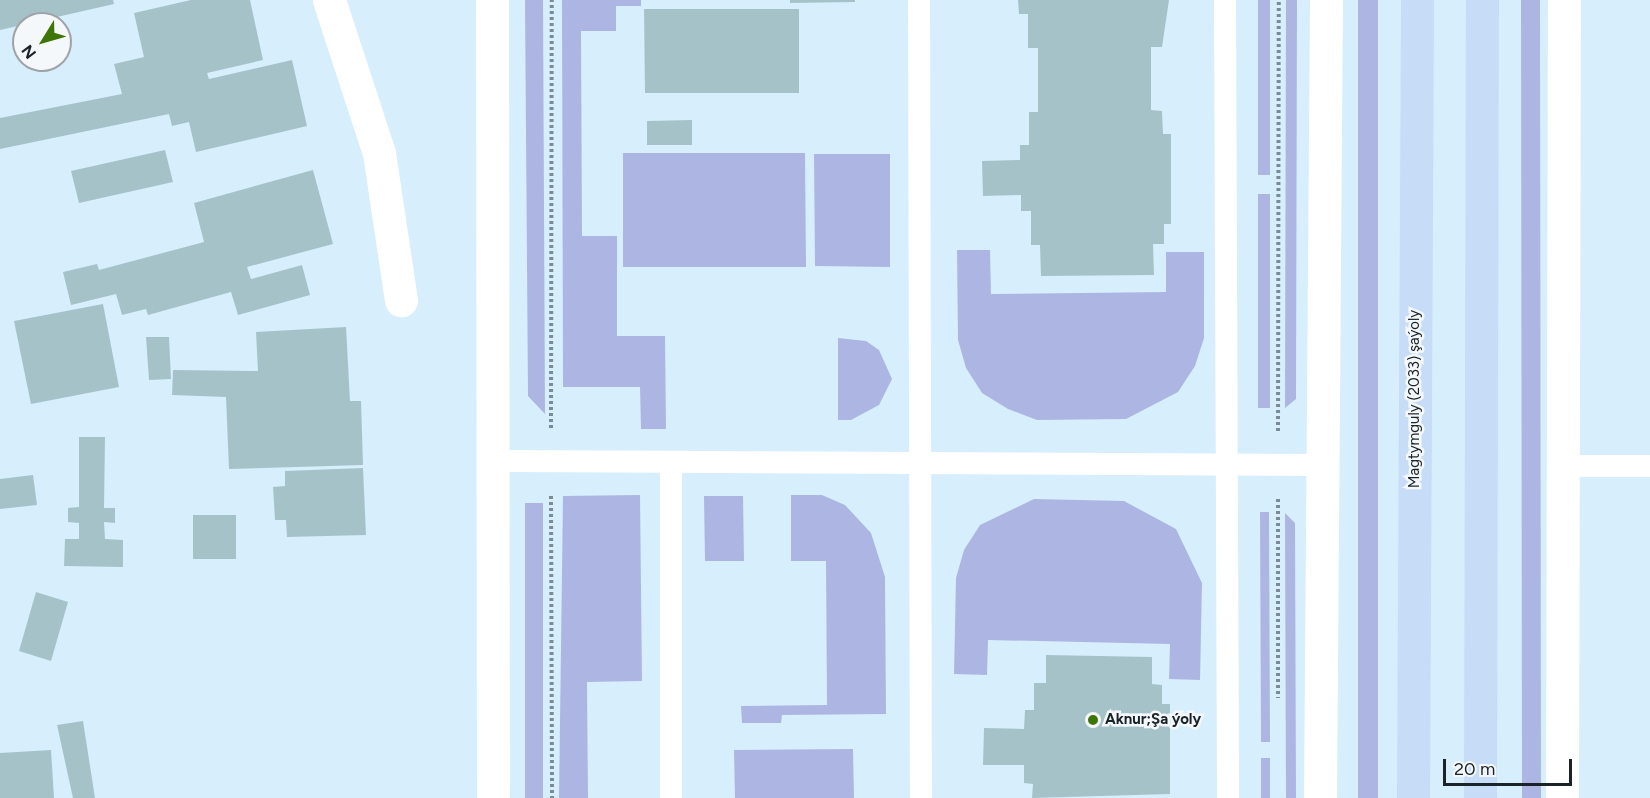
<!DOCTYPE html>
<html>
<head>
<meta charset="utf-8">
<style>
	body { margin:0 }
	#map { position:relative; width:1650px; height:798px; overflow:hidden; background:#d7eefd; font-family:Figtree,sans-serif }
	div>[style] { position:absolute }
	.green>* { inset:0; background:#adb6e2 }
	.building>* { inset:0; background:#a6c2c9 }
	.path>* { height:4px; margin-top:-2px; transform-origin:0; background:repeating-linear-gradient(90deg,#7a8b95 0 3px,transparent 0 6px) }
	.lane>* { height:22px; margin:-11px; padding:0 11px; transform-origin:11px; border-radius:11px; background:#fff }
	.street>* { height:33px; margin:-16.5px; padding:0 16.5px; transform-origin:16.5px; border-radius:16.5px; background:#fff }
	.secondary>* { height:33px; margin:-16.5px; padding:0 16.5px; transform-origin:16.5px; border-radius:16.5px; background:#c6dcf7 }
	.dots>* { width:16px; height:16px; translate:-50% -50%; box-sizing:border-box; border:3px solid #f4f8fb; border-radius:50% }
	span { translate:-50% -50%; white-space:nowrap; text-align:center; line-height:1.15; -webkit-text-stroke:5px #f4f8fb; paint-order:stroke }
	.street-label { font-size:15px; color:#1a2328 }
	.poi-label { font-size:15px; color:#1a2328; font-weight:700 }
	.left { translate:0 -50%; text-align:left }
	.north { position:absolute; left:12px; top:12px; width:60px; height:60px; box-sizing:border-box; background:#f4f8fb; border:2px solid #9da3a7; border-radius:50%; rotate:233deg; font-size:16px; font-weight:700; line-height:24px; text-align:center; color:#1a2328 }
	.north::after { content:''; display:block; margin:auto; width:21px; height:27px; background:#3e7605; clip-path:polygon(50% 0,100% 100%,50% 72%,0 100%) }
	.scale { position:absolute; left:1443px; top:759px; width:129px; height:27px; box-sizing:border-box; border:3px solid #1a2328; border-top:0; padding-left:8px; font-size:18px; line-height:21px; white-space:nowrap; color:#1a2328; -webkit-text-stroke:4px #f4f8fb; paint-order:stroke }
</style>
</head>
<body>
<div id="map">
	<div class="green">
		<div style="clip-path:polygon(525px 0,543px 0,545px 414px,528px 396px)"></div>
		<div style="clip-path:polygon(562px 0,641px 0,641px 6px,616px 6px,616px 31px,581px 31px,582px 236px,617px 236px,617px 336px,665px 336px,666px 429px,641px 429px,640px 387px,563px 387px)"></div>
		<div style="clip-path:polygon(1258px 0,1270px 0,1270px 175px,1258px 175px)"></div>
		<div style="clip-path:polygon(1286px 0,1297px 0,1296px 399px,1285px 408px)"></div>
		<div style="clip-path:polygon(1358px 0,1378px 0,1378px 798px,1358px 798px)"></div>
		<div style="clip-path:polygon(1521px 0,1540px 0,1541px 798px,1522px 798px)"></div>
		<div style="clip-path:polygon(623px 153px,805px 153px,806px 267px,623px 267px)"></div>
		<div style="clip-path:polygon(814px 154px,890px 154px,890px 267px,815px 266px)"></div>
		<div style="clip-path:polygon(1258px 194px,1270px 194px,1270px 408px,1258px 408px)"></div>
		<div style="clip-path:polygon(957px 250px,990px 250px,991px 294px,1166px 292px,1166px 252px,1204px 252px,1204px 338px,1195px 366px,1178px 392px,1126px 419px,1037px 420px,1008px 409px,982px 393px,966px 368px,958px 340px)"></div>
		<div style="clip-path:polygon(838px 338px,866px 341px,879px 350px,892px 379px,879px 405px,851px 420px,838px 420px)"></div>
		<div style="clip-path:polygon(640px 495px,642px 681px,587px 682px,588px 798px,559px 798px,563px 496px)"></div>
		<div style="clip-path:polygon(791px 495px,822px 495px,845px 505px,871px 533px,885px 577px,886px 714px,782px 715px,781px 723px,742px 723px,741px 706px,827px 705px,826px 561px,791px 561px)"></div>
		<div style="clip-path:polygon(704px 496px,743px 496px,744px 561px,705px 561px)"></div>
		<div style="clip-path:polygon(1034px 499px,1124px 501px,1176px 529px,1202px 583px,1200px 680px,1169px 679px,1170px 644px,988px 640px,987px 675px,954px 674px,956px 578px,964px 550px,980px 525px)"></div>
		<div style="clip-path:polygon(525px 503px,543px 503px,543px 798px,525px 798px)"></div>
		<div style="clip-path:polygon(1260px 512px,1269px 512px,1270px 742px,1261px 742px)"></div>
		<div style="clip-path:polygon(1285px 513px,1295px 523px,1296px 798px,1286px 798px)"></div>
		<div style="clip-path:polygon(853px 749px,854px 798px,735px 798px,734px 750px)"></div>
		<div style="clip-path:polygon(1261px 758px,1270px 758px,1270px 798px,1261px 798px)"></div>
	</div>
	<div class="building">
		<div style="clip-path:polygon(0 0,113px 0,114px 4px,0 30px)"></div>
		<div style="clip-path:polygon(191px 0,250px 0,263px 60px,207px 73px,209px 79px,292px 60px,307px 126px,196px 152px,189px 122px,172px 126px,169px 114px,0 149px,0 118px,122px 94px,114px 64px,144px 57px,134px 13px)"></div>
		<div style="clip-path:polygon(790px 0,855px 0,855px 2px,790px 3px)"></div>
		<div style="clip-path:polygon(1018px 0,1169px 0,1162px 47px,1151px 47px,1151px 110px,1162px 111px,1163px 134px,1171px 134px,1171px 224px,1164px 224px,1164px 244px,1153px 244px,1154px 275px,1041px 276px,1040px 245px,1031px 245px,1031px 211px,1021px 211px,1021px 195px,983px 196px,982px 161px,1020px 160px,1020px 145px,1029px 145px,1029px 112px,1038px 112px,1038px 48px,1028px 48px,1028px 14px,1019px 14px)"></div>
		<div style="clip-path:polygon(644px 9px,799px 9px,799px 93px,645px 93px)"></div>
		<div style="clip-path:polygon(692px 120px,692px 145px,647px 145px,647px 121px)"></div>
		<div style="clip-path:polygon(165px 150px,173px 182px,79px 203px,71px 171px)"></div>
		<div style="clip-path:polygon(313px 170px,333px 244px,247px 267px,251px 279px,302px 265px,310px 295px,238px 315px,231px 292px,148px 315px,146px 309px,122px 315px,116px 294px,71px 305px,63px 272px,97px 264px,99px 270px,204px 242px,194px 203px)"></div>
		<div style="clip-path:polygon(103px 304px,119px 387px,31px 404px,14px 321px)"></div>
		<div style="clip-path:polygon(346px 327px,350px 401px,361px 401px,363px 465px,229px 469px,226px 397px,172px 395px,173px 370px,258px 371px,256px 332px)"></div>
		<div style="clip-path:polygon(146px 337px,169px 337px,171px 379px,149px 380px)"></div>
		<div style="clip-path:polygon(79px 437px,105px 437px,104px 508px,115px 508px,115px 523px,104px 522px,105px 539px,123px 540px,123px 567px,64px 566px,65px 539px,79px 539px,79px 523px,68px 522px,68px 508px,79px 507px)"></div>
		<div style="clip-path:polygon(363px 468px,366px 535px,287px 537px,286px 520px,275px 520px,273px 487px,285px 486px,285px 471px)"></div>
		<div style="clip-path:polygon(33px 475px,37px 505px,0 509px,0 479px)"></div>
		<div style="clip-path:polygon(193px 515px,236px 515px,236px 559px,193px 559px)"></div>
		<div style="clip-path:polygon(36px 592px,68px 602px,51px 661px,19px 651px)"></div>
		<div style="clip-path:polygon(1046px 655px,1152px 657px,1152px 684px,1162px 685px,1162px 704px,1170px 704px,1170px 794px,1032px 798px,1033px 784px,1024px 783px,1024px 765px,983px 765px,984px 728px,1024px 729px,1025px 710px,1034px 710px,1034px 683px,1046px 683px)"></div>
		<div style="clip-path:polygon(83px 721px,95px 798px,73px 798px,57px 725px)"></div>
		<div style="clip-path:polygon(51px 750px,54px 798px,0 798px,0 753px)"></div>
	</div>
	<div class="path">
		<div style="left:551px;top:428px;width:428px;rotate:-89.9deg"></div>
		<div style="left:1278px;top:431px;width:431px;rotate:-89.9deg"></div>
		<div style="left:551px;top:496px;width:302px;rotate:89.8deg"></div>
		<div style="left:1278px;top:499px;width:199px;rotate:90deg"></div>
	</div>
	<div class="lane">
		<div style="left:919px;top:0;width:798px;rotate:89.86deg"></div>
		<div style="left:1225px;top:0;width:798px;rotate:89.78deg"></div>
		<div style="left:491px;top:461px;width:830px;rotate:0.28deg"></div>
		<div style="left:1560px;top:466px;width:90px"></div>
		<div style="left:671px;top:798px;width:336px;rotate:-90deg"></div>
	</div>
	<div class="street">
		<div style="left:329px;top:0;width:161px;rotate:71.9deg"></div>
		<div style="left:379px;top:153px;width:149px;rotate:81.5deg"></div>
		<div style="left:492px;top:0;width:798px;rotate:89.93deg"></div>
		<div style="left:1320px;top:798px;width:798px;rotate:-89.57deg"></div>
		<div style="left:1562px;top:798px;width:798px;rotate:-89.86deg"></div>
	</div>
	<div class="secondary">
		<div style="left:1413px;top:798px;width:798px;rotate:-89.71deg"></div>
		<div style="left:1480px;top:798px;width:798px;rotate:-89.86deg"></div>
	</div>
	<div class="dots">
		<div style="left:1093px;top:720px;background:#3e7605"></div>
	</div>
	<div class="street-label">
		<span style="left:1415px;top:399px;rotate:-90deg">Magtymguly (2033) şaýoly</span>
	</div>
	<div class="poi-label">
		<span class="left" style="left:1105px;top:720px">Aknur;Şa ýoly</span>
	</div>
	<div class="north">N</div>
	<div class="scale">20 m</div>
</div>
</body>
</html>
